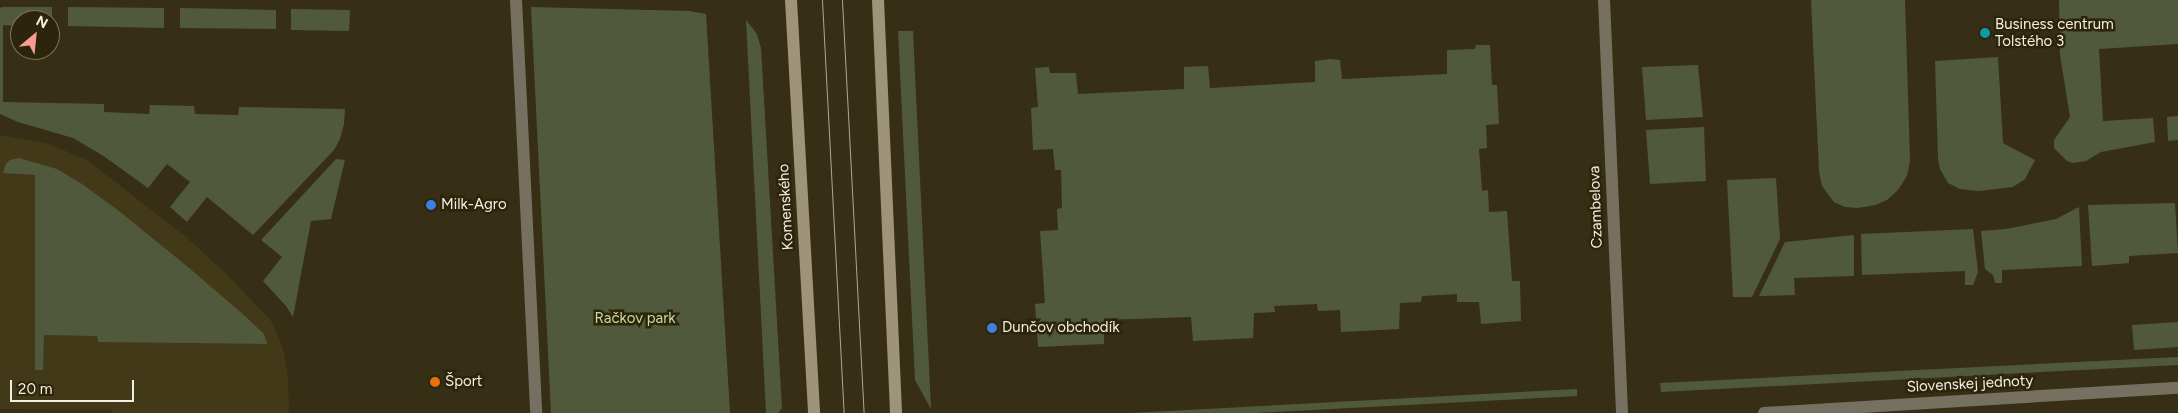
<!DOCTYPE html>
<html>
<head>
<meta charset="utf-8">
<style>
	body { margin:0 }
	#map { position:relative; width:2178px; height:413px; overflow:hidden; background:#362f16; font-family:Figtree,sans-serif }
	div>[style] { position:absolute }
	.built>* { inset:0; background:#423918 }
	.green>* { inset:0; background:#51593d }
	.street>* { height:12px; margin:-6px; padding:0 6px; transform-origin:6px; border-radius:6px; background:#767060 }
	.secondary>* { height:12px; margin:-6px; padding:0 6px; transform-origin:6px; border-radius:6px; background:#9e947a }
	.tram>* { height:1px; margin:-0.5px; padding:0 0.5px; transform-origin:0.5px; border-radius:0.5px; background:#aca794 }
	.dots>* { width:14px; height:14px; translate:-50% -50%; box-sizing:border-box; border:2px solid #2c250c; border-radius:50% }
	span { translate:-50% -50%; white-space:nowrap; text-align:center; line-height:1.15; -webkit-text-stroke:5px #2c250c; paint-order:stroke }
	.poi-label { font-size:15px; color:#f3efe0 }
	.left { translate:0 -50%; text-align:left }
	.street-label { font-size:15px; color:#f3efe0 }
	.park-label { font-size:15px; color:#c8db9b }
	.north { position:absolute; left:10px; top:10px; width:50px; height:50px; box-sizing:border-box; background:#2c250c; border:1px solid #7c7661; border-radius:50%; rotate:28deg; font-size:14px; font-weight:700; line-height:20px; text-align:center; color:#f3efe0 }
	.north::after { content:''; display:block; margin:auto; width:18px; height:22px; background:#f59c93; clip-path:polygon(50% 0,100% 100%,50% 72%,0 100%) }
	.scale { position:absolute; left:10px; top:380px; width:124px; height:22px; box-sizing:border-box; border:2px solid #f3efe0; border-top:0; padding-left:6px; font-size:15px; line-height:18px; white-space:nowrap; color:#f3efe0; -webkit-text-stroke:4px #2c250c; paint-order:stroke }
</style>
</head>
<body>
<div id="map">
	<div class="built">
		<div style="clip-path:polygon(0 135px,49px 144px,87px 160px,185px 236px,224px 272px,270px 319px,278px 336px,284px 353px,288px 377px,289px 413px,112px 413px,112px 410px,0 409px)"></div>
	</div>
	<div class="green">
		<div style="clip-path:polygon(1811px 0,1905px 0,1910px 161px,1907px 176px,1898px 190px,1887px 200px,1875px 205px,1858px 208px,1845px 207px,1834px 202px,1822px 186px,1819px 171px)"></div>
		<div style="clip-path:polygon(2059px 0,2178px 0,2178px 44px,2099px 49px,2103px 121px,2153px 118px,2155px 142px,2101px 152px,2086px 161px,2073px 163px,2067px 161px,2054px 148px,2054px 140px,2070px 117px,2060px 55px)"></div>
		<div style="clip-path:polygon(2px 7px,52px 7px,52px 26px,50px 20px,20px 20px,20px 26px,3px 25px,3px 102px,104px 104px,104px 112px,149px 114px,150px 105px,194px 106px,195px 114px,238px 115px,239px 107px,345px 109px,344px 124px,340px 139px,334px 150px,253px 235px,207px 197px,187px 222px,170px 207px,190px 182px,167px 164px,148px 188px,102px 155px,73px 138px,18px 122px,0 114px,0 8px)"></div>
		<div style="clip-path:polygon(68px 7px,164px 8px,164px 28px,68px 26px)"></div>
		<div style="clip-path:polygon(531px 7px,690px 11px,706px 14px,730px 413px,551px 413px)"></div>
		<div style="clip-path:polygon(180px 8px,276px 10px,276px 29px,180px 28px)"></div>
		<div style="clip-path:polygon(291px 9px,350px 10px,349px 31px,291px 30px)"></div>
		<div style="clip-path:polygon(746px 20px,757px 34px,761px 48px,782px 408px,778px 413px,766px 413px)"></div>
		<div style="clip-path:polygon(898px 31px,913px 31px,931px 409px,915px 380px)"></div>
		<div style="clip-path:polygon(1476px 45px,1490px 45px,1492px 85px,1497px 85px,1499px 124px,1486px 125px,1487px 148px,1479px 149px,1482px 191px,1488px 190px,1489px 212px,1507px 211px,1512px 281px,1520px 281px,1521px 321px,1481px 324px,1479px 302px,1457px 302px,1457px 294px,1422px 296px,1421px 302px,1400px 303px,1399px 329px,1341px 332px,1340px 310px,1318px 311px,1317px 304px,1274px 306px,1275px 312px,1254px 313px,1253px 338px,1193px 341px,1191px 317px,1104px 320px,1104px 344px,1038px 347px,1035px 304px,1045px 303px,1040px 231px,1058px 230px,1057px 209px,1062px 208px,1061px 170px,1055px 170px,1053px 149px,1033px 150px,1031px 108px,1038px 107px,1035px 68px,1049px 67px,1050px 73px,1076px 73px,1078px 94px,1184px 89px,1184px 67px,1208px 66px,1210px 88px,1315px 82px,1315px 61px,1330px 59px,1340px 60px,1342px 79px,1447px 74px,1447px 50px,1475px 49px)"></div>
		<div style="clip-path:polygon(1998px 57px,2003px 143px,2035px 160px,2025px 179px,2013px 187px,1979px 191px,1960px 189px,1948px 183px,1940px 169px,1938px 159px,1935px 61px)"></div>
		<div style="clip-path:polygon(1698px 65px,1703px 117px,1646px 120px,1642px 67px)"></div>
		<div style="clip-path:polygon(2178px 116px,2178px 140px,2168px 141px,2167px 117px)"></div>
		<div style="clip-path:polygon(1704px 127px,1706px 181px,1650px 184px,1646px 130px)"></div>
		<div style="clip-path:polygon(19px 158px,57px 169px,82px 184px,119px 211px,188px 267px,245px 316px,264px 334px,267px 344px,98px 342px,97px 336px,44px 335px,43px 370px,35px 370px,35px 175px,3px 173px,6px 164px,10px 160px)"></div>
		<div style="clip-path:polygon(336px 159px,345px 160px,331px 219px,311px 221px,293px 317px,286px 306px,263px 281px,282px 257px,261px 240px)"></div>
		<div style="clip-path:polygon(1776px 178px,1780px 239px,1752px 297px,1733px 297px,1727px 180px)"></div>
		<div style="clip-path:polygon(2175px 203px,2178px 253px,2129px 256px,2129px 263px,2092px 266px,2088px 205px)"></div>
		<div style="clip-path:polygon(2079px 207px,2082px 266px,2002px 270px,2002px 283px,1995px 283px,1993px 275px,1985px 269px,1981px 231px,2006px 229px,2056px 219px)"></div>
		<div style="clip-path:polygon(1973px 229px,1978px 272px,1973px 285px,1965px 285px,1965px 271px,1862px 275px,1861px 234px)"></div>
		<div style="clip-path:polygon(1854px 235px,1854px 276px,1794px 278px,1795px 295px,1759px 296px,1785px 242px)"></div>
		<div style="clip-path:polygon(2178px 322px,2178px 347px,2134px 350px,2132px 325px)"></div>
		<div style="clip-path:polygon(2178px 357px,2178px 365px,1661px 392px,1660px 383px)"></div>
		<div style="clip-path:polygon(1577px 389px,1577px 396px,1255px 413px,1131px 413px)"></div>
	</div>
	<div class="street">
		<div style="left:516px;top:0;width:413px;rotate:87.2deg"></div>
		<div style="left:1604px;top:0;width:413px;rotate:87.5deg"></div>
		<div style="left:1764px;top:413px;width:415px;rotate:-3.5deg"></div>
	</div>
	<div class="secondary">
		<div style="left:791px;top:0;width:414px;rotate:86.8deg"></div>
		<div style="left:878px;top:0;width:413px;rotate:87.5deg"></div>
	</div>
	<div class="tram">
		<div style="left:822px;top:0;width:414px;rotate:87deg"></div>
		<div style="left:842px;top:0;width:414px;rotate:87deg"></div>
	</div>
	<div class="dots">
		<div style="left:1985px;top:33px;background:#0f9aa8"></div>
		<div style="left:431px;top:205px;background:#3f7fe0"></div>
		<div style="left:992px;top:328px;background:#3f7fe0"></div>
		<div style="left:435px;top:382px;background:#e8710a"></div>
	</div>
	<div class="poi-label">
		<span class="left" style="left:1995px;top:33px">Business centrum<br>Tolstého 3</span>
		<span class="left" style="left:441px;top:205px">Milk-Agro</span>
		<span class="left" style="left:1002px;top:328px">Dunčov obchodík</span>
		<span class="left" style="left:445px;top:382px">Šport</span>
	</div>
	<div class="street-label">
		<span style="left:786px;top:207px;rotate:-93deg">Komenského</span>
		<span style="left:1596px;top:207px;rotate:-92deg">Czambelova</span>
		<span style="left:1970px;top:384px;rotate:-3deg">Slovenskej jednoty</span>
	</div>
	<div class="park-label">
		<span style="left:635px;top:319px">Račkov park</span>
	</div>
	<div class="north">N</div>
	<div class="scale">20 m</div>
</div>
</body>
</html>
